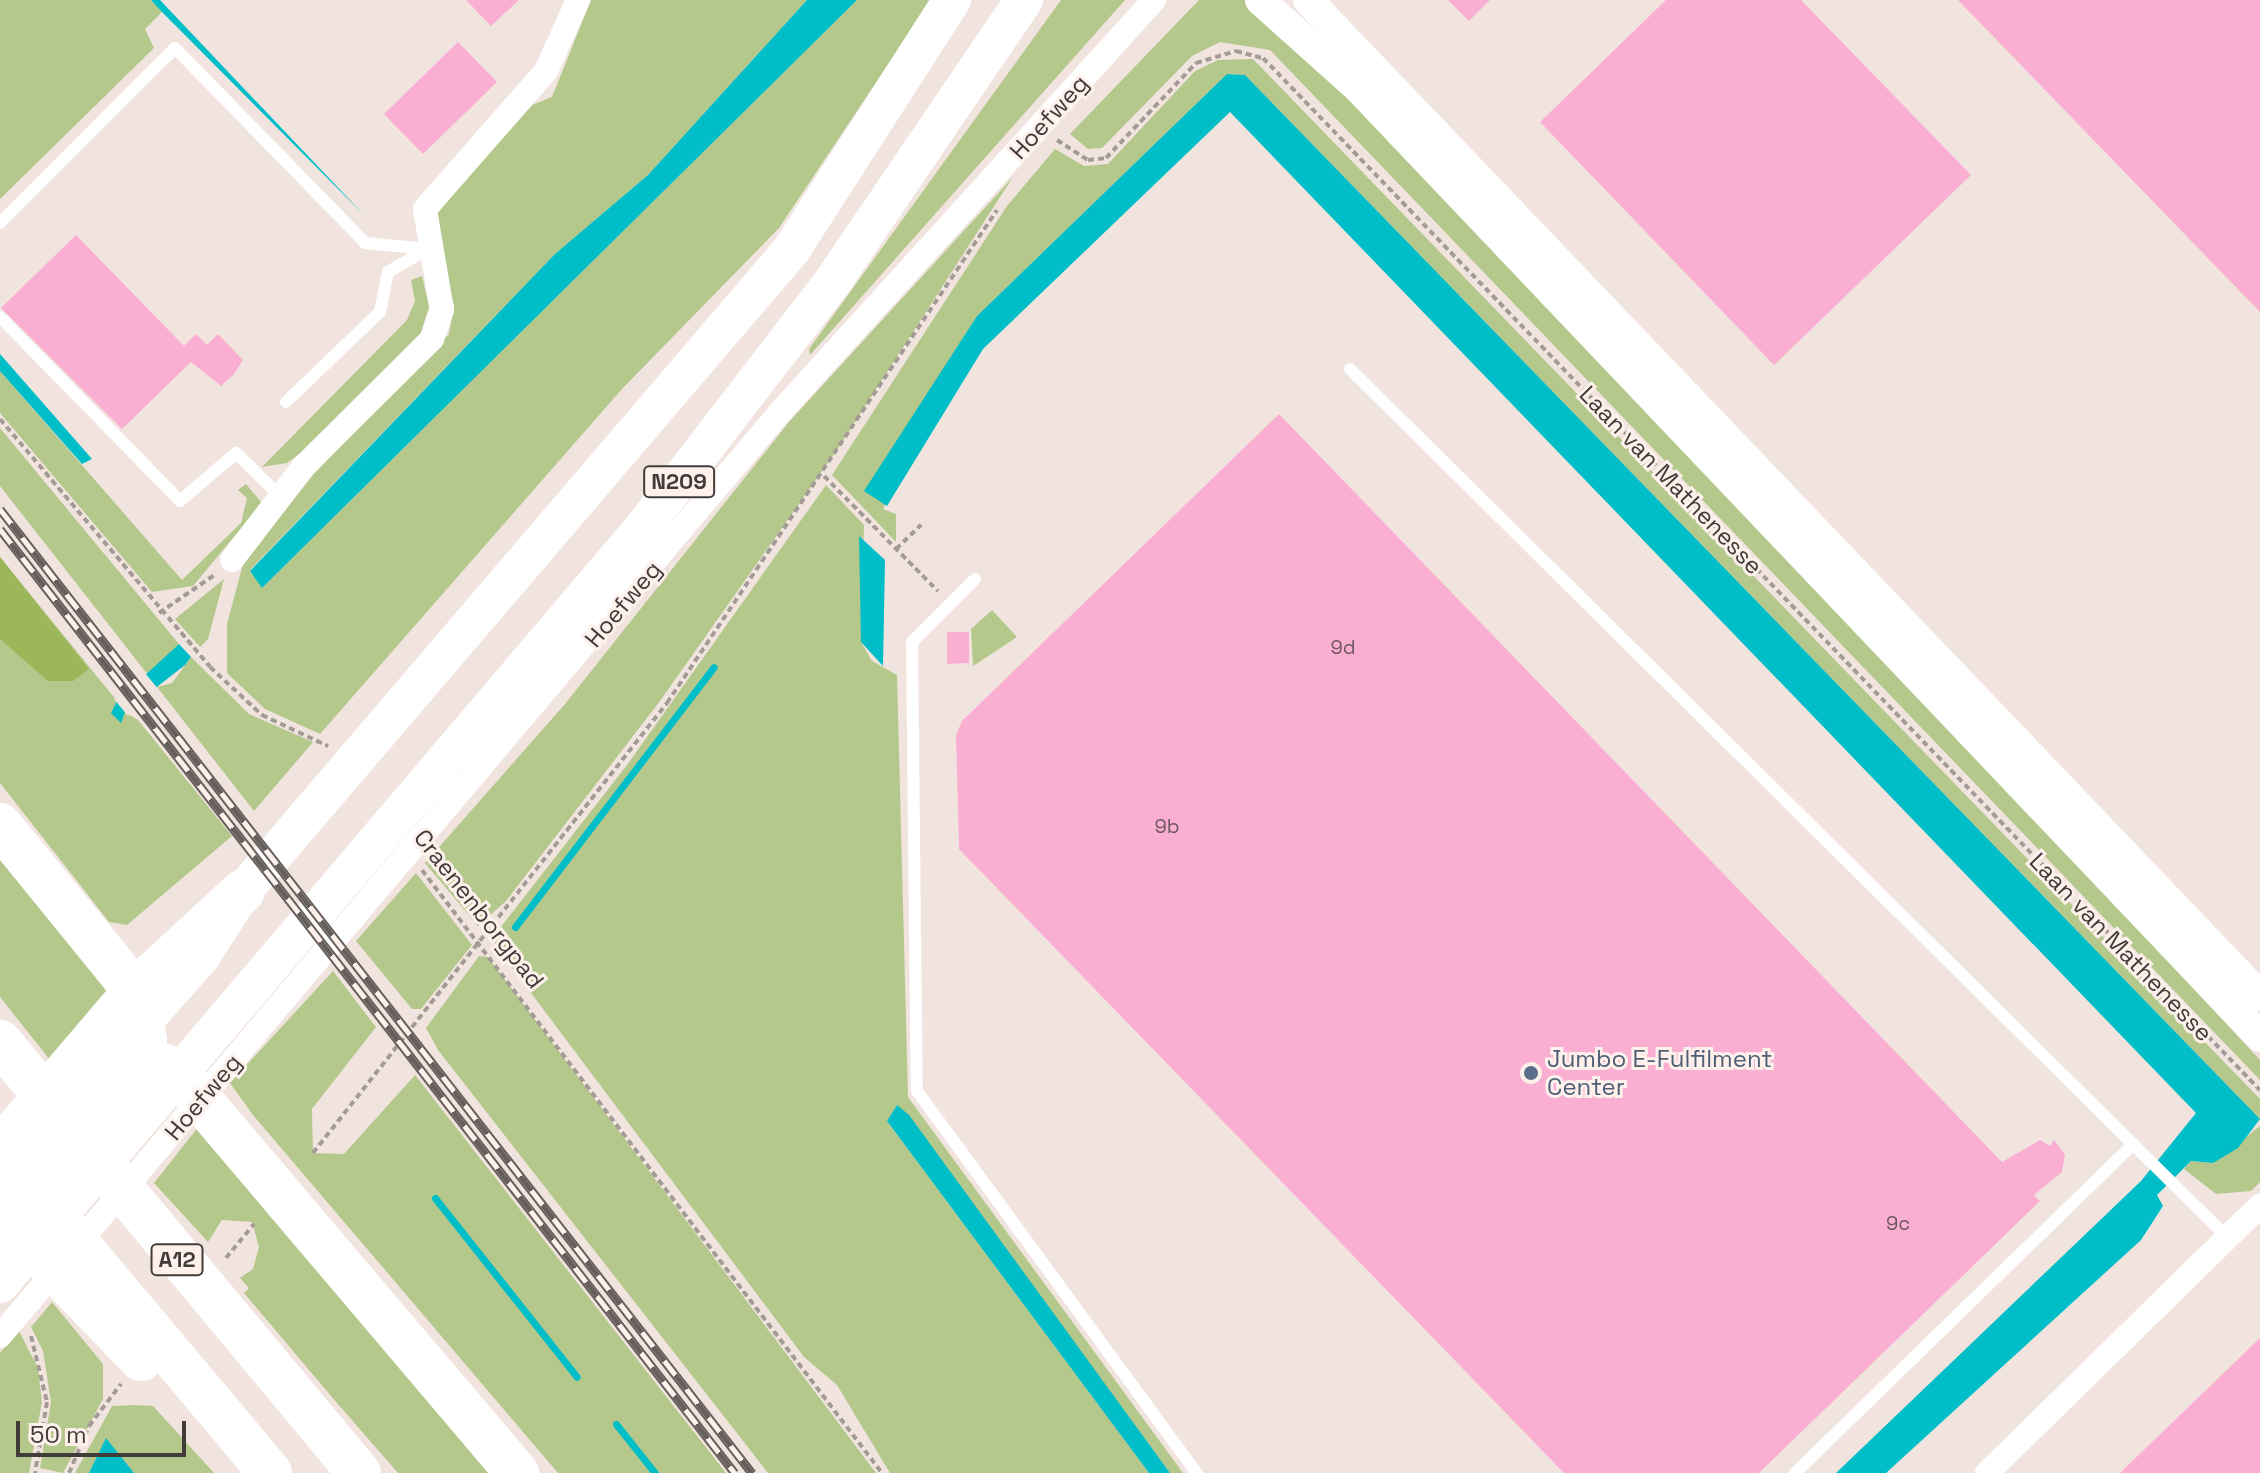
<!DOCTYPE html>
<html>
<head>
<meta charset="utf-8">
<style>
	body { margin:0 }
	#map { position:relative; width:2260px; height:1473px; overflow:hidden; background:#f1e4df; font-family:"Space Grotesk",sans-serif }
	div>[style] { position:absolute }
	.green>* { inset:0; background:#b4c88c }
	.forest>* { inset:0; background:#9bb75a }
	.water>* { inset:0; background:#00bec7 }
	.pier>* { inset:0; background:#f1e4df }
	.stream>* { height:7px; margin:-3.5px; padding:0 3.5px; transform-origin:3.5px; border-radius:3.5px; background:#00bec7 }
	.building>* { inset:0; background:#faaed2 }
	.path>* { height:4px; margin-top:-2px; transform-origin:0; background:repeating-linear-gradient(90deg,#a49b97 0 6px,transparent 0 10px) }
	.service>* { height:12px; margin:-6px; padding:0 6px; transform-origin:6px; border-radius:6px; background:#fff }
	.minor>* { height:24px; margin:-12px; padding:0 12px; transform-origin:12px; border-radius:12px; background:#fff }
	.tertiary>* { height:30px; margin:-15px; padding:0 15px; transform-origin:15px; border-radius:15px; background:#fff }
	.primary>* { height:38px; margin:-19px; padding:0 19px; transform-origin:19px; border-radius:19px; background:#fff }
	.motorway>* { height:44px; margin:-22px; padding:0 22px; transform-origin:22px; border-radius:22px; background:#fff }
	.rail>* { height:9px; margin-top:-4.5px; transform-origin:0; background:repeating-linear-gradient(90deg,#fef1ec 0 18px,#665f5c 0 36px); box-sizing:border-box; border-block:2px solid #665f5c }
	.dots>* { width:22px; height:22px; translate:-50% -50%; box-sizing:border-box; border:4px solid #fef1ec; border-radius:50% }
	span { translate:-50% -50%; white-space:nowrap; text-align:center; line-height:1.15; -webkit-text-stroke:6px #fef1ec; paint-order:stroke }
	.number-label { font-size:20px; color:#6f5860 }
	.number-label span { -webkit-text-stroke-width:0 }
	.shield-label span { padding:2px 6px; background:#fef1ec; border:2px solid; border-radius:6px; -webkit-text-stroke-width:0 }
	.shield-label { font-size:22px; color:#413c3a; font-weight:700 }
	.street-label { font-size:24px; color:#413c3a }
	.service-label { font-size:24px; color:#4e5e75 }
	.left { translate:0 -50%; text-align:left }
	.scale { position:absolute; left:16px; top:1421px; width:170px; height:36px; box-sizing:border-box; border:4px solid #413c3a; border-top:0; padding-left:10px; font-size:24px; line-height:28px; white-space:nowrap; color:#413c3a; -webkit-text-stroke:6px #fef1ec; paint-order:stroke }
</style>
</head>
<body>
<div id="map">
	<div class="green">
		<div style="clip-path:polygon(0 0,151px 0,162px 12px,145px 29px,154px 48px,0 199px)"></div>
		<div style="clip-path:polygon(591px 0,807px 0,648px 175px,555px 254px,250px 570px,262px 588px,857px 0,931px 0,779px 228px,622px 389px,320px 734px,265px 709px,227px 673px,227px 624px,243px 564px,313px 475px,449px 334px,454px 305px,436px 243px,437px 212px,532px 105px,552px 97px)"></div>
		<div style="clip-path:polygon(1061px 0,1125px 0,810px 355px,809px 349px)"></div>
		<div style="clip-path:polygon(1199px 0,1249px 0,1597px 347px,2260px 1060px,2260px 1080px,1270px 50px,1220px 42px,1192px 56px,1102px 148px,1088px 149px,1070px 134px)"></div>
		<div style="clip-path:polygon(1253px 59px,2260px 1099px,2260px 1119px,1245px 75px,1227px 74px,977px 316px,883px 509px,896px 514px,896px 542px,832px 475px,1007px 206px,1055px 149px,1084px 166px,1108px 164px,1195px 71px,1218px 60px)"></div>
		<div style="clip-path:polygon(1013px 177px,837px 450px,660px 701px,506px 901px,478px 926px,425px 863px,565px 704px,789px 422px)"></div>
		<div style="clip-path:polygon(422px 276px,429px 307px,419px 338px,308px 448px,287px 463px,262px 467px,407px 320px,415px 301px,411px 280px)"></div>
		<div style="clip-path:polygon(0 371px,182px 580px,241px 523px,247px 498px,238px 490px,246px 484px,262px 503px,193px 586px,152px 592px,0 413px)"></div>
		<div style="clip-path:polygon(0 428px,179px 644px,148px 675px,0 486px)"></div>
		<div style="clip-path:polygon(826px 485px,864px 525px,861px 642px,872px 661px,897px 675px,908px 1097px,1183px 1473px,1170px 1473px,897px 1105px,887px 1121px,1149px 1473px,890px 1473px,837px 1385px,804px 1357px,495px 945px,497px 932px,627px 765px)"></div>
		<div style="clip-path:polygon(0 557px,117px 701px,122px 718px,125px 712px,138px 720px,232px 836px,127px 925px,109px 922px,0 783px)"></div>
		<div style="clip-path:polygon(224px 579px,208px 639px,200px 647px,175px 619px)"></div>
		<div style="clip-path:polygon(992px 610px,1017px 637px,973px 666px,971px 629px)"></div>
		<div style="clip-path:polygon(191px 657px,249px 714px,313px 742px,254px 811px,157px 687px,172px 683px)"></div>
		<div style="clip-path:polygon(0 846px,119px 993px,54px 1065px,0 997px)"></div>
		<div style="clip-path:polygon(416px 873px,472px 945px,421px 1009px,412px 1009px,356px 941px)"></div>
		<div style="clip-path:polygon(479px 956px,488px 957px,876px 1473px,768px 1473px,438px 1050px,426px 1028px)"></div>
		<div style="clip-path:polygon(333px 971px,376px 1027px,312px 1109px,313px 1153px,344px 1154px,415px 1075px,726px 1473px,558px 1473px,253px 1115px,230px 1083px)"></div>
		<div style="clip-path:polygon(199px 1126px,492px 1473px,398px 1473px,337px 1403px,244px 1293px,249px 1288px,240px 1278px,253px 1269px,259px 1247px,252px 1222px,222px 1220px,208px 1242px,154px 1183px)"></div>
		<div style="clip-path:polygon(2260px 1126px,2260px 1182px,2251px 1191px,2216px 1194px,2184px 1169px,2191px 1161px,2213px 1163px)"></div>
		<div style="clip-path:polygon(52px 1302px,103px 1364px,103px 1399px,63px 1473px,40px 1468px,51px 1402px,43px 1351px,31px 1327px)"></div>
		<div style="clip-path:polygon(19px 1331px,38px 1368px,42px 1402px,29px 1473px,0 1473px,0 1353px)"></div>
		<div style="clip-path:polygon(136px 1405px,153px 1406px,214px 1473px,134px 1473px,106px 1439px,89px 1473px,75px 1473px,112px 1406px)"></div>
	</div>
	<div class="forest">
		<div style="clip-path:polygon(0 557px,89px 669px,73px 681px,48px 681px,0 639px)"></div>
	</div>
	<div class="water">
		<div style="clip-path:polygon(151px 0,160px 0,364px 215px,162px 12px)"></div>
		<div style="clip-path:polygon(807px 0,857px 0,262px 588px,250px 571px,555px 254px,648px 175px)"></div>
		<div style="clip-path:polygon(1227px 74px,1245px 75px,2260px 1119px,2238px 1148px,2213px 1163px,2191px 1161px,2157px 1195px,2163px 1206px,2141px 1240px,1886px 1473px,1836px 1473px,2141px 1181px,2196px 1113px,1230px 112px,983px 349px,887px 506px,864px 491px,977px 316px)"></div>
		<div style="clip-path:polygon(0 354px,92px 459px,82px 464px,0 371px)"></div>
		<div style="clip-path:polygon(859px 536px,885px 560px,883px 666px,861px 642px)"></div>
		<div style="clip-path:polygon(179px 644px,191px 657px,185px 665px,125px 712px,121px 723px,111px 713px,117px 701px)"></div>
		<div style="clip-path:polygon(897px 1105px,909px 1115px,1170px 1473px,1149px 1473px,887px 1121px)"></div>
		<div style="clip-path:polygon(106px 1438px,134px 1473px,89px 1473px)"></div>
	</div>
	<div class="pier">
		<div style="clip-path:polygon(145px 673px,159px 690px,128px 716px,114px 699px)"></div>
	</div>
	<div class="stream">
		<div style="left:515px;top:927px;width:327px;rotate:-52.6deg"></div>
		<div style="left:435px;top:1198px;width:228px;rotate:51.6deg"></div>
		<div style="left:616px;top:1424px;width:63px;rotate:51.5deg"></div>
	</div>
	<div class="building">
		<div style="clip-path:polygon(466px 0,519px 0,491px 26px)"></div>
		<div style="clip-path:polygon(1448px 0,1490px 0,1469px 21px)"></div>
		<div style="clip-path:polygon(1666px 0,1801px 0,1971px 175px,1774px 365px,1540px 122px)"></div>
		<div style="clip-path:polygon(1958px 0,2260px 0,2260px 312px)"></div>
		<div style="clip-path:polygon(458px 42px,497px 82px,423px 154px,384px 114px)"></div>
		<div style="clip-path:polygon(76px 235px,184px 346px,196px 334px,207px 345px,218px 334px,243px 360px,234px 374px,221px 386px,191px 362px,122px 429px,1px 308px)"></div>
		<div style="clip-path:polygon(1279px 414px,2002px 1162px,2040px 1140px,2050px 1146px,2054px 1140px,2065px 1155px,2062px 1172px,2034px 1195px,2040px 1201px,1759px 1473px,1564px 1473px,959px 849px,956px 735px,962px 721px)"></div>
		<div style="clip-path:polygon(947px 632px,969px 632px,969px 663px,947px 664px)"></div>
		<div style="clip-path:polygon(2260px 1338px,2260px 1473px,2120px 1473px)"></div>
	</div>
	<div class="path">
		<div style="left:1057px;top:140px;width:37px;rotate:33deg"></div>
		<div style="left:1088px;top:160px;width:18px;rotate:-6deg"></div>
		<div style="left:1106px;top:158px;width:131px;rotate:-46.5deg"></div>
		<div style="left:1196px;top:63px;width:42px;rotate:-16.7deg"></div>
		<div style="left:1236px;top:51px;width:28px;rotate:15deg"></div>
		<div style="left:1263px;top:58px;width:1435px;rotate:45.99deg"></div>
		<div style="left:0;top:419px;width:325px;rotate:49.7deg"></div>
		<div style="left:210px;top:667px;width:71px;rotate:42.7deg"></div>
		<div style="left:262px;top:715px;width:73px;rotate:25.2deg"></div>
		<div style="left:824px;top:476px;width:162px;rotate:45.3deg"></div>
		<div style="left:896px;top:549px;width:35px;rotate:-44deg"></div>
		<div style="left:159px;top:613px;width:69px;rotate:-34.4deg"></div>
		<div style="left:422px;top:870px;width:758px;rotate:52.66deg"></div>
		<div style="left:313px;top:1153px;width:573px;rotate:-51.81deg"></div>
		<div style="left:667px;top:703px;width:593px;rotate:-56.2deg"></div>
		<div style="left:226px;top:1258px;width:44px;rotate:-50.5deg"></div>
		<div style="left:31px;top:1336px;width:68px;rotate:76.4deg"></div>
		<div style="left:47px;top:1402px;width:72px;rotate:99.6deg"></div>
		<div style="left:69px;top:1473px;width:51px;rotate:-66.9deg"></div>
		<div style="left:89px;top:1426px;width:53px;rotate:-52.7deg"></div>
	</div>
	<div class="service">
		<div style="left:0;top:223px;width:247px;rotate:-45deg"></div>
		<div style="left:175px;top:48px;width:272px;rotate:45.7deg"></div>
		<div style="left:365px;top:243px;width:63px;rotate:5.4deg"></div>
		<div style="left:0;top:317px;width:257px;rotate:45.6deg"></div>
		<div style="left:180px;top:501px;width:74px;rotate:-40.6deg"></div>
		<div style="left:236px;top:453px;width:63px;rotate:44.4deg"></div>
		<div style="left:1350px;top:369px;width:1237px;rotate:44.71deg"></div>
		<div style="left:286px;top:402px;width:130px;rotate:-43.8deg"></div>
		<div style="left:380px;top:312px;width:41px;rotate:-78.7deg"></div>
		<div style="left:388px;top:272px;width:46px;rotate:-29.9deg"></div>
		<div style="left:975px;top:579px;width:89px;rotate:135deg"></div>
		<div style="left:912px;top:642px;width:449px;rotate:89.4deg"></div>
		<div style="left:917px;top:1091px;width:474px;rotate:53.8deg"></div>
		<div style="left:1795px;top:1473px;width:472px;rotate:-44.2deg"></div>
	</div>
	<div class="minor">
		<div style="left:232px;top:560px;width:117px;rotate:-52.6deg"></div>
		<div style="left:303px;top:467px;width:182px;rotate:-44.8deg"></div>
		<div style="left:432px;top:339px;width:31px;rotate:-71deg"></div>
		<div style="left:442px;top:310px;width:102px;rotate:-99.6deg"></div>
		<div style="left:425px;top:209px;width:184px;rotate:-48.8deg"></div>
		<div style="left:546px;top:71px;width:78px;rotate:-65.7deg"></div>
		<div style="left:0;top:1336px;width:1212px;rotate:-49.82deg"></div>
		<div style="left:782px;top:410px;width:554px;rotate:-47.78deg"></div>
		<div style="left:1987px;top:1473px;width:382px;rotate:-44.4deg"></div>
	</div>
	<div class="tertiary">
		<div style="left:1260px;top:0;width:132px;rotate:41.9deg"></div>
		<div style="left:1358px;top:88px;width:1309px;rotate:46.45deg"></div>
		<div style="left:1308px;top:0;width:1378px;rotate:46.29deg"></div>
	</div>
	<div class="primary">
		<div style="left:0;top:1183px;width:301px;rotate:-48.4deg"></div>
		<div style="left:200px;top:958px;width:80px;rotate:-57.3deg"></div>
		<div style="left:243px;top:891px;width:845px;rotate:-49.46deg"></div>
		<div style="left:792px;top:249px;width:296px;rotate:-57.3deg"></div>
		<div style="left:0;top:1284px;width:992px;rotate:-49.62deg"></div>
		<div style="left:643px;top:528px;width:312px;rotate:-52.4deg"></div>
		<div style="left:833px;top:281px;width:340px;rotate:-55.8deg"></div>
	</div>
	<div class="motorway">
		<div style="left:0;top:825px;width:214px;rotate:50.9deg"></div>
		<div style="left:135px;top:991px;width:50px;rotate:78.5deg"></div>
		<div style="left:145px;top:1040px;width:58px;rotate:110.3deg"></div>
		<div style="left:125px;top:1094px;width:193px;rotate:130.4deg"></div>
		<div style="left:0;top:1042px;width:561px;rotate:50.21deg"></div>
		<div style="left:120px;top:1051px;width:57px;rotate:18.4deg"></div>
		<div style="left:174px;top:1069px;width:530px;rotate:49.67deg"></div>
		<div style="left:0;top:1149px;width:208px;rotate:-49.5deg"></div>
		<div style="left:135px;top:991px;width:147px;rotate:-42.8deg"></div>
		<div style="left:0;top:1151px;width:420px;rotate:50deg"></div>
		<div style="left:0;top:1213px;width:203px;rotate:46deg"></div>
	</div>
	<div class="rail">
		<div style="left:0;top:509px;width:1223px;rotate:52.04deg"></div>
		<div style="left:0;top:529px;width:1196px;rotate:52.1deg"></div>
	</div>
	<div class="dots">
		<div style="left:1531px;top:1073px;background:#5c6f8a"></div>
	</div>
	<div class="number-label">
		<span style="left:1343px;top:647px">9d</span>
		<span style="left:1167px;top:826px">9b</span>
		<span style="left:1898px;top:1223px">9c</span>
	</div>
	<div class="shield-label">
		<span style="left:679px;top:482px">N209</span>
		<span style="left:177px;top:1260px">A12</span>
	</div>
	<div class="street-label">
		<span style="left:1049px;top:117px;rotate:-48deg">Hoefweg</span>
		<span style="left:1671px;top:480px;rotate:46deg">Laan van Mathenesse</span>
		<span style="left:623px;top:604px;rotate:-50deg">Hoefweg</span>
		<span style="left:479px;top:909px;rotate:52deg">Craenenborgpad</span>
		<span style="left:2121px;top:947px;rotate:46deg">Laan van Mathenesse</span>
		<span style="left:203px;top:1097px;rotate:-50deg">Hoefweg</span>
	</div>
	<div class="service-label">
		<span class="left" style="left:1547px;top:1073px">Jumbo E-Fulfilment<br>Center</span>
	</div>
	<div class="scale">50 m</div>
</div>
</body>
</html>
